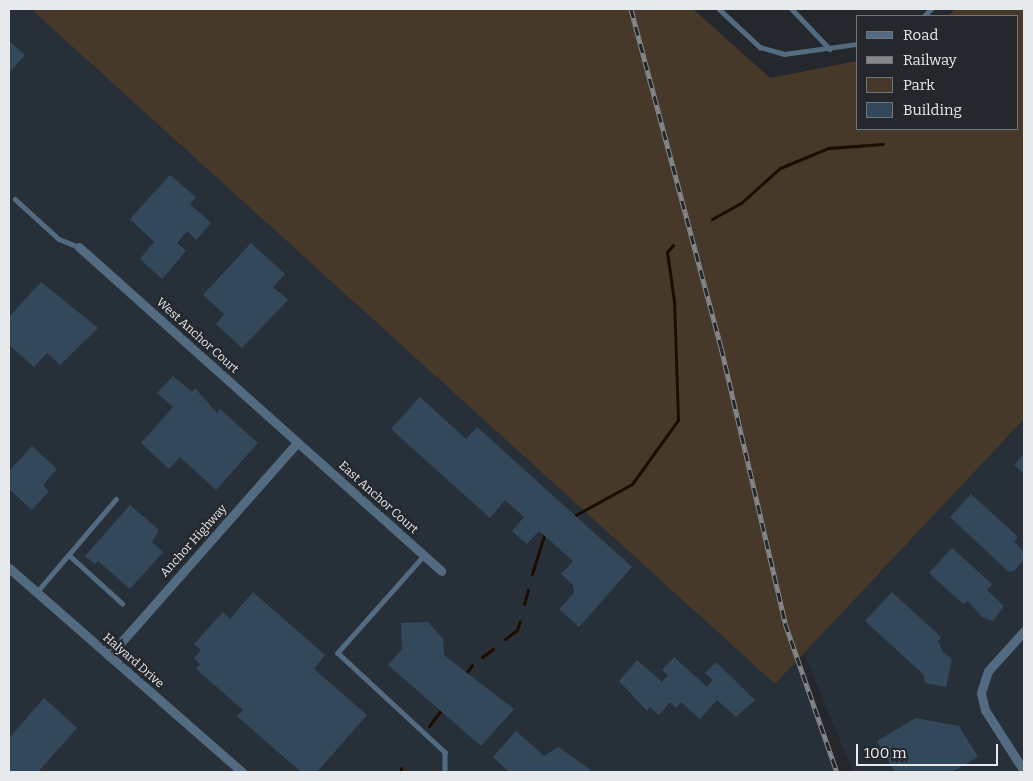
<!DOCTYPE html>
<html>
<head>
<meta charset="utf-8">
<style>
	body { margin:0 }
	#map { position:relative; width:1033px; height:781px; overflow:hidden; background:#24282c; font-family:Bitter,serif }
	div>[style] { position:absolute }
	.built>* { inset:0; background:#273039 }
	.green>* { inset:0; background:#463929 }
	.stream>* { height:3px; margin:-1.5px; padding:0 1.5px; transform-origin:1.5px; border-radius:1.5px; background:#1c0d00 }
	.building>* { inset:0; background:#33485b }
	.lane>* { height:4.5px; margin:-2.25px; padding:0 2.25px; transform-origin:2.25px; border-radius:2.25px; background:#536b81 }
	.street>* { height:9px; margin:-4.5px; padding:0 4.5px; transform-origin:4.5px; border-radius:4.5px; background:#536b81 }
	.rail>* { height:5px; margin-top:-2.5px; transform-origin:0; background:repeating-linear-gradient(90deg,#24282c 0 9px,#85888b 0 18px); box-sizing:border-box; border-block:1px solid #85888b }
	span { translate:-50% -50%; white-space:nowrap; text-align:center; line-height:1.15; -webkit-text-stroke:4px #24282c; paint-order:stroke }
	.street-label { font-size:12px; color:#e7eaec }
	.frame { position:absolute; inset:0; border:10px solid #e7eaec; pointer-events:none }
	.legend { position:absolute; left:856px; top:15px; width:162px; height:115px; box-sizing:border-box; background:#24282c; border:1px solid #727679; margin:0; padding:6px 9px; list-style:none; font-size:15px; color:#e7eaec }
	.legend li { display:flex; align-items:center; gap:10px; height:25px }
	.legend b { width:25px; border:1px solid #727679 }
	.scale { position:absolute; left:856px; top:744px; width:142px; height:22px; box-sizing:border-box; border:2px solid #e7eaec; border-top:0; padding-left:6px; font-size:15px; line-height:18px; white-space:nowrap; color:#e7eaec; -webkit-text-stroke:4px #24282c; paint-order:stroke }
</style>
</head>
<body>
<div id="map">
	<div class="built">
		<div style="clip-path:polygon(9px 9px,31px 9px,775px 684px,797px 661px,837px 772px,9px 772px)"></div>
		<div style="clip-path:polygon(1024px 419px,1024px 772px,853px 772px,804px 653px)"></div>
	</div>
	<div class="green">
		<div style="clip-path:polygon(31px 9px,693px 9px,770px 78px,857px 61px,857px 129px,1017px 129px,1017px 16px,948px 16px,955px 9px,1024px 9px,1024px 419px,775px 684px)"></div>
	</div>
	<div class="stream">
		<div style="left:712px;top:219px;width:33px;rotate:-29deg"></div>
		<div style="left:741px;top:203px;width:52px;rotate:-41.9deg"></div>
		<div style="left:780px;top:168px;width:52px;rotate:-22.6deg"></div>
		<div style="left:828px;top:148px;width:55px;rotate:-4.2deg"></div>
		<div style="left:572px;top:517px;width:68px;rotate:-28.8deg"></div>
		<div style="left:632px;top:484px;width:79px;rotate:-54.3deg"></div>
		<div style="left:678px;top:420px;width:119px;rotate:-91.9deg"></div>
		<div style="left:674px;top:301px;width:49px;rotate:-98.1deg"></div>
		<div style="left:667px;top:252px;width:9px;rotate:-49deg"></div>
		<div style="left:532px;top:574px;width:44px;rotate:-72.8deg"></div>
		<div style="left:524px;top:604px;width:15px;rotate:-74deg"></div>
		<div style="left:505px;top:639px;width:15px;rotate:-37deg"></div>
		<div style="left:517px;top:630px;width:9px;rotate:-72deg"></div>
		<div style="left:482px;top:657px;width:14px;rotate:-36deg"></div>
		<div style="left:465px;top:675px;width:12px;rotate:-55deg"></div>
		<div style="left:429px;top:726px;width:21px;rotate:-53deg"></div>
		<div style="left:401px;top:768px;width:4px;rotate:90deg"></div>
	</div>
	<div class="building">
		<div style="clip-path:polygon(9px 41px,25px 55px,9px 73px)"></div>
		<div style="clip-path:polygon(170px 175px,196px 197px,190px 204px,211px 223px,196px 240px,187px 231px,177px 243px,186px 251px,162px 279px,140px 259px,154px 242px,130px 219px)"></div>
		<div style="clip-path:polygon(251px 243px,285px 274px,273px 287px,288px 300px,242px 348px,216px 324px,224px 314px,203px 295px)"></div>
		<div style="clip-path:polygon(41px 282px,98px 328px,60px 365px,47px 353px,34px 367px,9px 345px,9px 317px)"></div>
		<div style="clip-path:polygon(173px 376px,192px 392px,195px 388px,217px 413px,220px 409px,258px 443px,216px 490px,180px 457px,169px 469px,141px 443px,173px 407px,157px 393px)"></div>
		<div style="clip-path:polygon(420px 397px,466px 439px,477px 427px,632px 567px,579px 627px,559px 609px,574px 593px,573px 585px,561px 574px,573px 561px,539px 531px,527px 544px,512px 531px,524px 517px,505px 500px,490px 518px,391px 429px)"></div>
		<div style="clip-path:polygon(32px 446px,57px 469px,43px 485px,49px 491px,32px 510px,9px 489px,9px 471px)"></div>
		<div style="clip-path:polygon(1024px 454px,1024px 474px,1014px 465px)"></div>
		<div style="clip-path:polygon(971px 494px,1018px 537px,1014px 542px,1024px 551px,1024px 560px,1014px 571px,1009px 572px,950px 517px)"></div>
		<div style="clip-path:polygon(130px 505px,159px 530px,152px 542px,163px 552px,130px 589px,98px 561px,95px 564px,85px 556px)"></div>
		<div style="clip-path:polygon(952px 548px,992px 584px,987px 590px,1004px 606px,993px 621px,982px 617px,968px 601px,963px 604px,929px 573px)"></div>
		<div style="clip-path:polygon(253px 592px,325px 655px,314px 669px,367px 715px,317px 772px,301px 772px,237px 716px,243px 710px,196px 669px,200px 664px,194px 658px,201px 650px,194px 644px,223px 612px,230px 619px)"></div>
		<div style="clip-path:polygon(892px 592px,941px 637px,938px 641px,943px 652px,952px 659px,946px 687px,925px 683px,924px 675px,865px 621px)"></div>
		<div style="clip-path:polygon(428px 622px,443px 639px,444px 655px,514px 709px,481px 746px,388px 665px,402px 649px,401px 623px)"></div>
		<div style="clip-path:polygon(674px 657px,707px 687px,713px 680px,705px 673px,716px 662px,755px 700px,736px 717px,717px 700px,700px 719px,681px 702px,676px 708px,670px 702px,659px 715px,650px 707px,647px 711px,619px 681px,637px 660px,662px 682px,668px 675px,662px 670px)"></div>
		<div style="clip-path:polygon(44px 698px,77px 728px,38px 772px,9px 772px,9px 738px)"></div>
		<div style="clip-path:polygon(916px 718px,959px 726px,978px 757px,952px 772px,895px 772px,877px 741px)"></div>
		<div style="clip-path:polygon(516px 731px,544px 756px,558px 747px,594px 772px,509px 772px,493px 757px)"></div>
	</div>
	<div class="lane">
		<div style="left:719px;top:9px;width:56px;rotate:42.8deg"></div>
		<div style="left:760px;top:47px;width:25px;rotate:16deg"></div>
		<div style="left:784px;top:54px;width:74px;rotate:-7.8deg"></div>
		<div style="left:792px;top:9px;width:55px;rotate:46.5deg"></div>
		<div style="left:924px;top:16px;width:10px;rotate:-45deg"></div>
		<div style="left:15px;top:199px;width:59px;rotate:42.3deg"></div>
		<div style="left:59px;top:239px;width:22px;rotate:22deg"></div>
		<div style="left:69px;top:555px;width:72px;rotate:42.2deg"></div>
		<div style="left:424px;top:556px;width:130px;rotate:131.6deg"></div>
		<div style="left:338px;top:653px;width:146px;rotate:42.8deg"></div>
		<div style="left:445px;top:752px;width:20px;rotate:90deg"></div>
		<div style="left:36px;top:593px;width:123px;rotate:-49.6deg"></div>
	</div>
	<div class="street">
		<div style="left:79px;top:247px;width:486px;rotate:41.8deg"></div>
		<div style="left:9px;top:568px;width:310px;rotate:41.2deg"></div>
		<div style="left:1024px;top:631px;width:54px;rotate:132deg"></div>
		<div style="left:988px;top:671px;width:23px;rotate:108deg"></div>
		<div style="left:981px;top:693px;width:17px;rotate:77deg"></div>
		<div style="left:985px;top:710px;width:72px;rotate:57.4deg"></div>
		<div style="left:109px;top:656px;width:284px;rotate:-48.6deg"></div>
	</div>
	<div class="rail">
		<div style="left:631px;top:9px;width:350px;rotate:75.1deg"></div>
		<div style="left:721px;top:347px;width:283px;rotate:76.9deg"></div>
		<div style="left:785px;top:623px;width:158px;rotate:70.8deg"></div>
	</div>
	<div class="street-label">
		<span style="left:197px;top:336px;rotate:42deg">West Anchor Court</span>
		<span style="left:378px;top:498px;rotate:42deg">East Anchor Court</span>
		<span style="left:194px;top:541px;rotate:-48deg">Anchor Highway</span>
		<span style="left:133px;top:661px;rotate:41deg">Halyard Drive</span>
	</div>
	<div class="frame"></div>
	<ul class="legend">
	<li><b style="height:6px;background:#536b81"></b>Road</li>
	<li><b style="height:6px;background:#85888b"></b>Railway</li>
	<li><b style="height:14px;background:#463929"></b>Park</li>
	<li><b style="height:14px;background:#33485b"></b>Building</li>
	</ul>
	<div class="scale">100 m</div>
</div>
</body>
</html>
